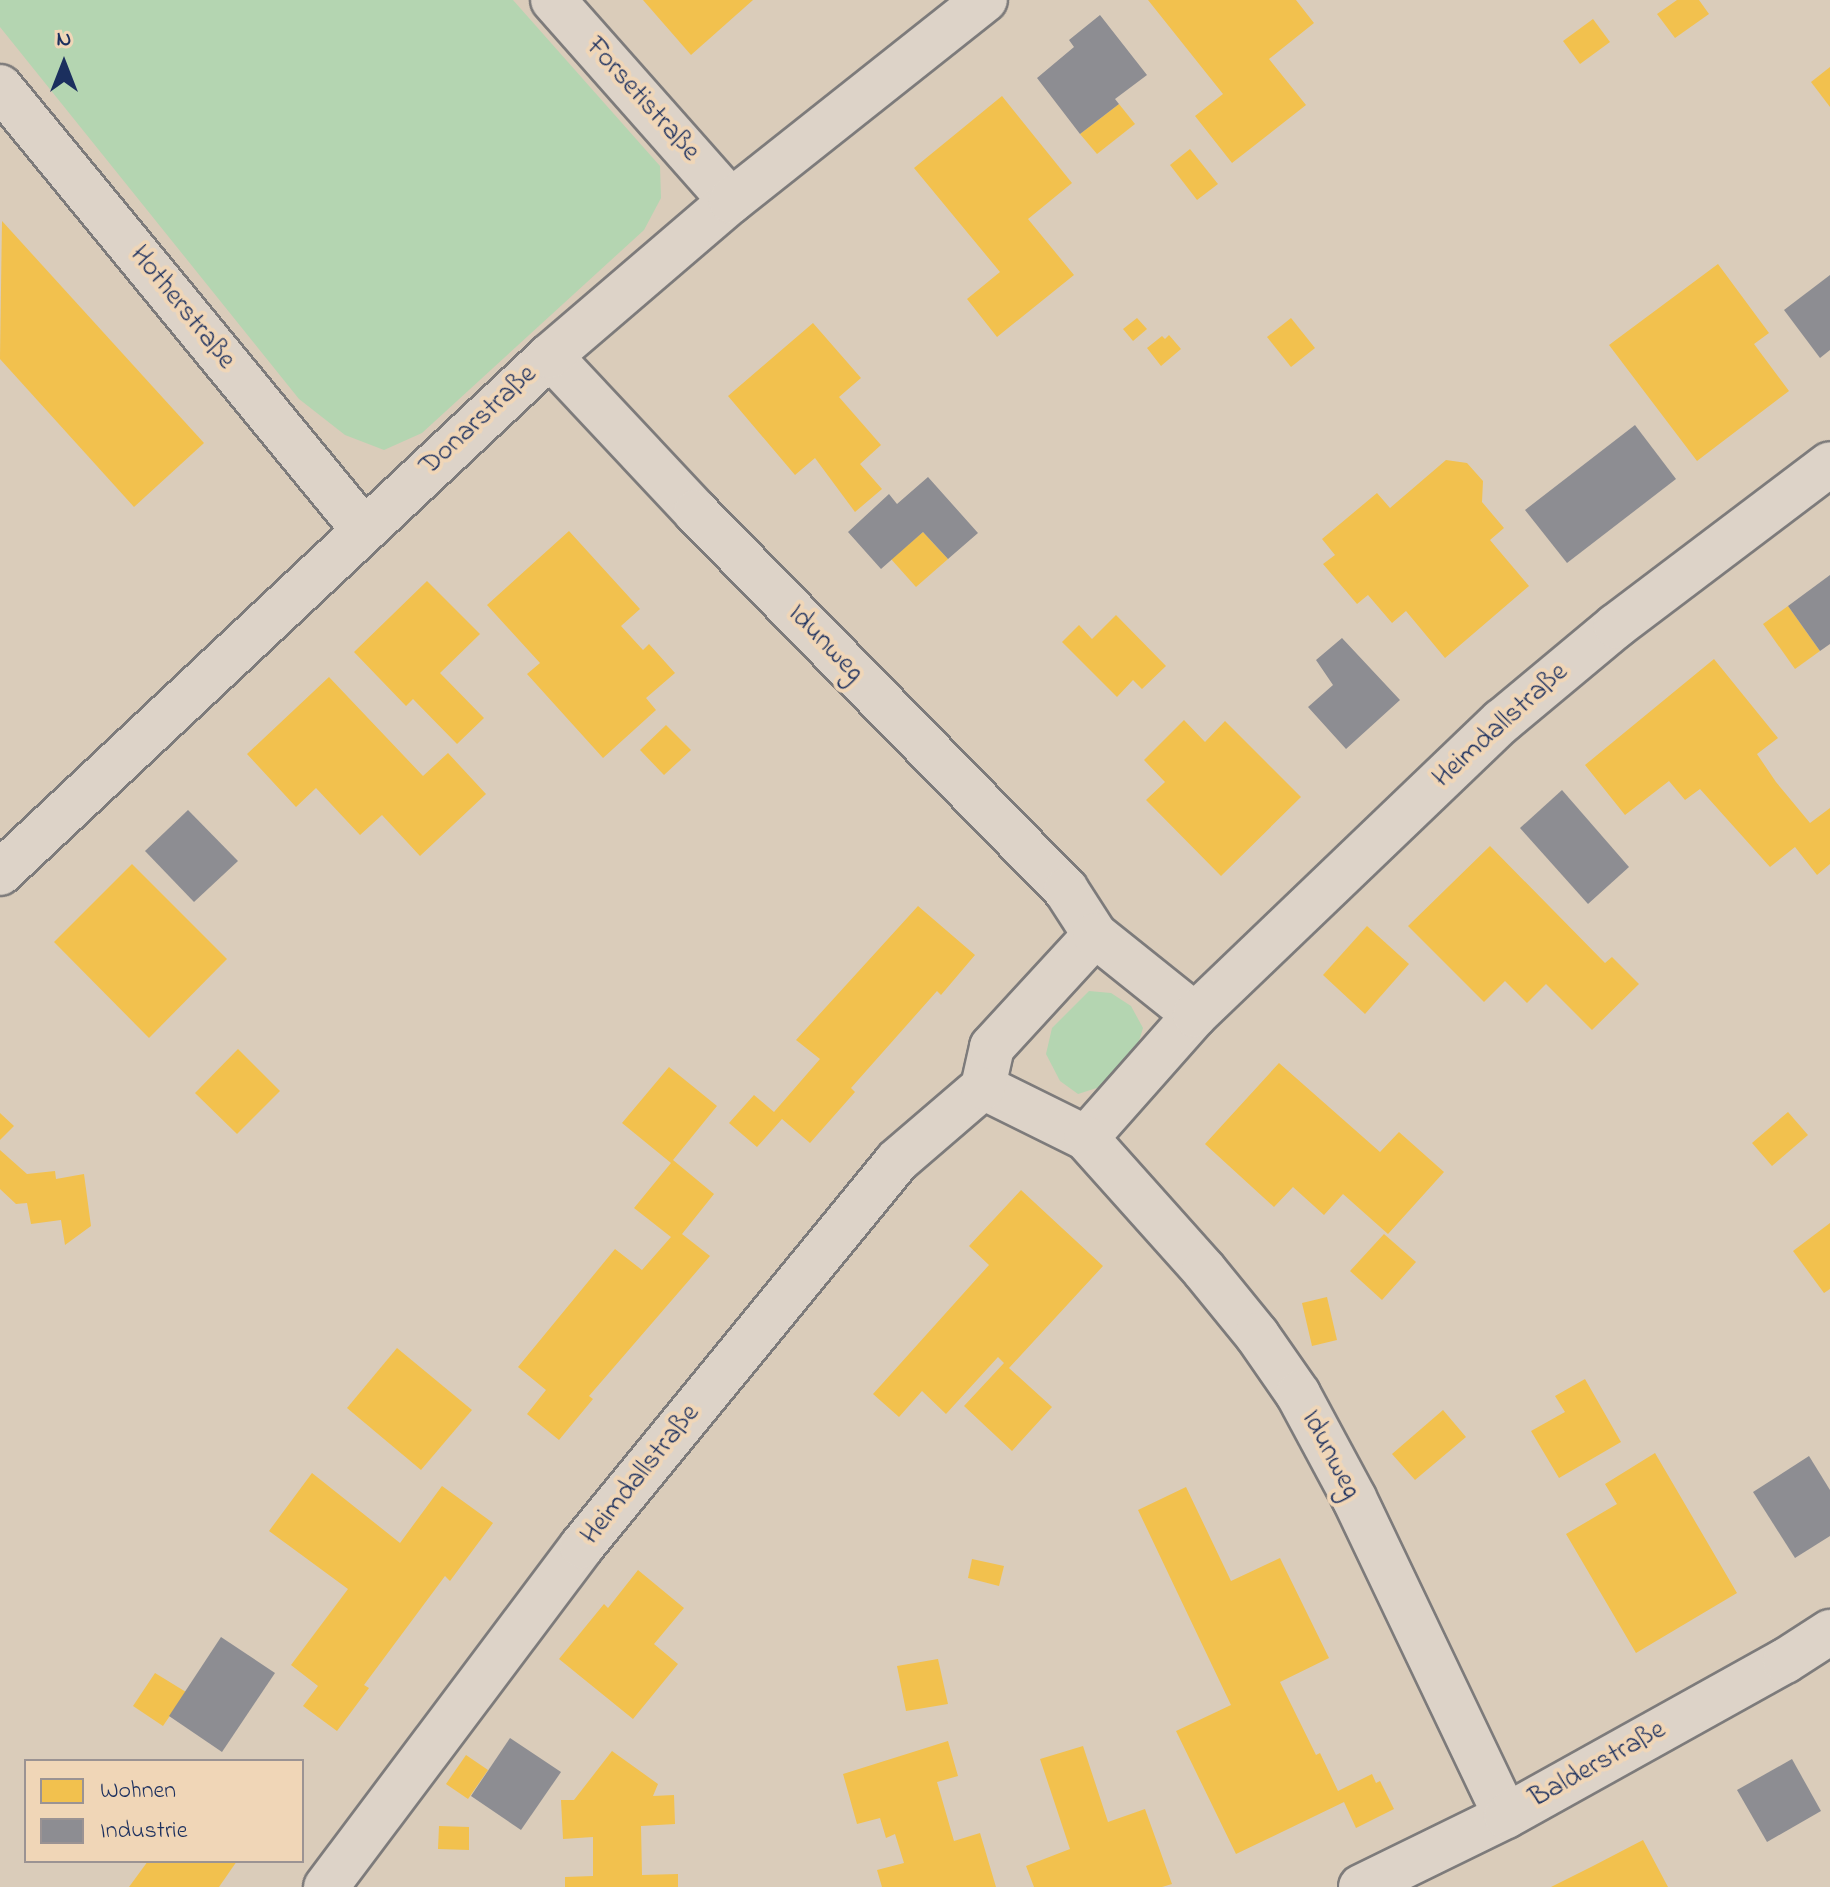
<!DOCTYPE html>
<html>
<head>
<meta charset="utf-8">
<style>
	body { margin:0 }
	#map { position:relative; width:1830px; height:1887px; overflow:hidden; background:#daccba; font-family:"Indie Flower",sans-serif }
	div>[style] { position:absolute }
	.green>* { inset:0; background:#b4d5b1 }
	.homes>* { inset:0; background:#f2c14e }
	.industry>* { inset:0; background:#8d8d92 }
	.roads { filter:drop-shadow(2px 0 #7d7b7b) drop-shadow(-2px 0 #7d7b7b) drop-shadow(0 2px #7d7b7b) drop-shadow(0 -2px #7d7b7b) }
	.minor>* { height:44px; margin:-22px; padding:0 22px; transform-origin:22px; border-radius:22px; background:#ddd3c8 }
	span { translate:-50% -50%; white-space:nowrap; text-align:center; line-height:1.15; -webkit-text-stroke:8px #f0d6b7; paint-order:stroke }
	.street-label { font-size:28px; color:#1b2f5e }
	.legend { position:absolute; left:24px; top:1759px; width:280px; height:104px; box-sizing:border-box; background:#f0d6b7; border:2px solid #9b9393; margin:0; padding:10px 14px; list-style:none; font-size:24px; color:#1b2f5e }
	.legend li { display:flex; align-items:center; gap:16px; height:40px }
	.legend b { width:40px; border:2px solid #9b9393 }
	.north { position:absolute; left:24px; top:24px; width:80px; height:80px; -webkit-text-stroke:6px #f0d6b7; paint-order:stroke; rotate:0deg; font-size:22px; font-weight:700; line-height:32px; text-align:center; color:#1b2f5e }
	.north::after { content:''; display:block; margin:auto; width:28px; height:36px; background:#1b2f5e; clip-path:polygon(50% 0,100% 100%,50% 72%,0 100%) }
</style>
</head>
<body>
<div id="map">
	<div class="green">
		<div style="clip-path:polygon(0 0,513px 0,660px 166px,661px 198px,644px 230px,422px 433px,384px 450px,345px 435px,299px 399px,0 27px)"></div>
		<div style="clip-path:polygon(1089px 991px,1111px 993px,1131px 1006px,1143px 1028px,1136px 1051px,1106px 1085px,1078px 1094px,1060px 1081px,1046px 1054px,1052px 1028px)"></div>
	</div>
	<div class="homes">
		<div style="clip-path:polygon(643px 0,753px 0,691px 55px)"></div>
		<div style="clip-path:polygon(1148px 0,1296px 0,1314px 23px,1269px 59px,1306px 105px,1232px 163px,1195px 116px,1223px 94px)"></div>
		<div style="clip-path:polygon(1677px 0,1699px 0,1709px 14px,1675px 38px,1657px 14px)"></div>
		<div style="clip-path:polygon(1593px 19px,1610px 42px,1580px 64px,1563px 41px)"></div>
		<div style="clip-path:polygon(1830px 67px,1830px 107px,1811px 82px)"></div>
		<div style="clip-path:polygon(1002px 96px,1072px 183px,1028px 219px,1074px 275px,997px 337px,967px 299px,1000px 272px,914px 168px)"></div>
		<div style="clip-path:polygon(1119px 104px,1135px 124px,1097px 154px,1080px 134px)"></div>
		<div style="clip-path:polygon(1190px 149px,1218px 184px,1197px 200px,1170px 165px)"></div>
		<div style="clip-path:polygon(2px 221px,204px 443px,134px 507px,0 359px)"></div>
		<div style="clip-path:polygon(1718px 264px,1769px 333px,1754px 344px,1789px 391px,1697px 461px,1609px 345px)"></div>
		<div style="clip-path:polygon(1137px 318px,1147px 329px,1133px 341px,1123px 329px)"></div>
		<div style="clip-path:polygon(1291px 318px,1315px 348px,1291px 367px,1267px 337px)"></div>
		<div style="clip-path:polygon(813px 323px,861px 378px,839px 397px,881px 445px,860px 464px,882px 489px,855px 512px,815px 458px,795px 475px,728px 396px)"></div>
		<div style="clip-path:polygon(1169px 335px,1181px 349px,1161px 366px,1147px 348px,1162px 336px,1165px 339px)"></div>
		<div style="clip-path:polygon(1446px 460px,1467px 463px,1483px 481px,1482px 502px,1504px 528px,1490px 540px,1529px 586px,1445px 658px,1406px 611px,1392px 623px,1368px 595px,1357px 604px,1323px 564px,1335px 555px,1322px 539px,1377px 493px,1390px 508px)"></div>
		<div style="clip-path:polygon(569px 531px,640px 609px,621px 626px,643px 650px,649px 644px,675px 673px,646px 698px,656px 710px,603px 758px,527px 674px,540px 663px,487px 605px)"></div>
		<div style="clip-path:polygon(923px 532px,948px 559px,916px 587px,891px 559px)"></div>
		<div style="clip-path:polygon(427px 581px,480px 634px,440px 673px,484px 718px,457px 744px,413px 699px,406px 706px,354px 652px)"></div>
		<div style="clip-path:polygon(1788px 606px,1820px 651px,1795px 669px,1763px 624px)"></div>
		<div style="clip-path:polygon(1116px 615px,1166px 666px,1142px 689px,1133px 680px,1117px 697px,1062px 642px,1079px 625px,1092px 639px)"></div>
		<div style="clip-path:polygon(1714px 659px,1778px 738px,1757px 754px,1776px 782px,1810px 823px,1830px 808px,1830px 864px,1817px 875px,1795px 847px,1770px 867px,1700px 789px,1685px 800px,1669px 781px,1625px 815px,1585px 765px)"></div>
		<div style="clip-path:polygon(329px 677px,423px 776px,448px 753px,486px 794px,420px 856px,382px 815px,360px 835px,316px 788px,296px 807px,247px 754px)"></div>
		<div style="clip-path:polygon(1184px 720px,1205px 742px,1225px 721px,1301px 797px,1221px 876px,1146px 800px,1165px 782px,1144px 760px)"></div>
		<div style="clip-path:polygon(666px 725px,691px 750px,664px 775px,640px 750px)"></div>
		<div style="clip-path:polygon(1490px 846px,1605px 963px,1612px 957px,1639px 984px,1592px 1030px,1546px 984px,1527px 1003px,1505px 981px,1484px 1002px,1408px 926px)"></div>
		<div style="clip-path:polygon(132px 864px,227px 959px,149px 1038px,54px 942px)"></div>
		<div style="clip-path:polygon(918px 906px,975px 955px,941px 995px,937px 991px,851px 1088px,855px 1092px,810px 1143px,782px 1119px,757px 1147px,729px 1123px,754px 1095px,774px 1112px,820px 1059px,796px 1040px)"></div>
		<div style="clip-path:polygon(1367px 926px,1409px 964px,1365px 1014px,1323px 975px)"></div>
		<div style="clip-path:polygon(238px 1049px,280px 1091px,237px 1134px,195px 1093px)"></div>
		<div style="clip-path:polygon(1279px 1063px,1380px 1152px,1399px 1132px,1444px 1172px,1388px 1234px,1343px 1194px,1324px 1215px,1293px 1187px,1274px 1207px,1205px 1144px)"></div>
		<div style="clip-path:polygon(669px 1067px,717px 1106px,673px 1160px,714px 1194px,682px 1234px,710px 1256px,589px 1396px,593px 1399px,559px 1440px,527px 1414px,546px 1390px,518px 1367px,615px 1249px,642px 1270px,671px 1237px,634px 1208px,671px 1163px,622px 1123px)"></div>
		<div style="clip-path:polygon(1788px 1112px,1808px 1135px,1772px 1166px,1752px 1143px)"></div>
		<div style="clip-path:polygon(0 1113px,14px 1126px,0 1140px)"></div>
		<div style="clip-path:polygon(0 1150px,27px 1174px,55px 1171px,56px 1179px,84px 1174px,91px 1226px,65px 1245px,61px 1220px,31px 1224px,27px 1203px,16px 1204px,0 1189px)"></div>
		<div style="clip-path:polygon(1021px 1190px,1103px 1266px,1009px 1368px,1052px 1407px,1012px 1451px,964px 1406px,1004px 1363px,998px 1357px,946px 1414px,922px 1391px,899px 1417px,873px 1394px,989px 1265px,969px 1246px)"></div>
		<div style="clip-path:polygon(1830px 1223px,1830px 1289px,1824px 1293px,1793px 1251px)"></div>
		<div style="clip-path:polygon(1384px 1234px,1416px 1262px,1382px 1300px,1350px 1271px)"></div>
		<div style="clip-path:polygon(1327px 1297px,1337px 1340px,1312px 1346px,1302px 1303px)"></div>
		<div style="clip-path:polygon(397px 1348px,472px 1410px,421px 1470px,347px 1408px)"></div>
		<div style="clip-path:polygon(1585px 1379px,1621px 1442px,1559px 1478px,1531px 1431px,1565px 1412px,1555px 1396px)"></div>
		<div style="clip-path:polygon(1443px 1410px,1466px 1437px,1415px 1480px,1392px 1454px)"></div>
		<div style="clip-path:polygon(1655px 1453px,1737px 1593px,1636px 1653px,1566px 1534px,1617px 1504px,1605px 1484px)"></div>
		<div style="clip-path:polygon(312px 1473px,400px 1543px,442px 1486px,493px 1523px,450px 1581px,445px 1576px,364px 1685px,369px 1688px,337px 1731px,303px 1706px,318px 1686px,291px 1665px,348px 1589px,269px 1531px)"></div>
		<div style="clip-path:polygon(1186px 1487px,1231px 1581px,1280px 1558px,1329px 1658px,1280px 1682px,1316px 1755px,1320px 1753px,1338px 1791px,1372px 1774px,1376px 1783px,1380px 1781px,1394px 1809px,1356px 1828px,1344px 1802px,1236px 1854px,1176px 1731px,1231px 1705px,1138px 1510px)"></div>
		<div style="clip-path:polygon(972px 1559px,1004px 1566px,999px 1586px,968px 1578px)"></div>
		<div style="clip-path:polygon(638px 1570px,684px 1608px,654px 1644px,678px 1664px,633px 1719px,559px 1659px,604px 1604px,608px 1608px)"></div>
		<div style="clip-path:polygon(938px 1659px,948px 1704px,906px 1711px,897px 1666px)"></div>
		<div style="clip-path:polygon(155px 1673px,186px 1692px,163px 1726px,133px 1706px)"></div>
		<div style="clip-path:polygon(948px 1741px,958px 1776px,937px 1782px,954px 1841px,980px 1833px,996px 1887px,882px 1887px,877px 1870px,904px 1863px,895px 1834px,886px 1838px,880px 1818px,857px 1824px,843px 1774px)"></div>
		<div style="clip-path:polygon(1083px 1746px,1108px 1822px,1145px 1809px,1172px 1884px,1162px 1887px,1034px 1887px,1026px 1866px,1070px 1849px,1040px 1759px)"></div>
		<div style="clip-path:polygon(612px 1751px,658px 1784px,653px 1796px,674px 1795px,675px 1824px,641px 1826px,642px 1875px,678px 1874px,678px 1887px,565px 1887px,565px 1877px,593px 1876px,593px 1837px,563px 1839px,561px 1800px,574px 1800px)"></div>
		<div style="clip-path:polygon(466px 1755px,488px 1770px,468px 1799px,446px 1784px)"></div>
		<div style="clip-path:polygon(439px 1826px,469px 1827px,469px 1850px,438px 1849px)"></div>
		<div style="clip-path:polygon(1643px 1840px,1668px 1887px,1551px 1887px,1593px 1866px)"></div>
		<div style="clip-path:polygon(148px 1861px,237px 1861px,219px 1887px,129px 1887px)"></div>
	</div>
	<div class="industry">
		<div style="clip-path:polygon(1100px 15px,1147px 75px,1115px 99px,1119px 104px,1080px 134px,1037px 78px,1074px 47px,1069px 40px)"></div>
		<div style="clip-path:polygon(1830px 275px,1830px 350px,1820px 358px,1784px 310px)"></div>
		<div style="clip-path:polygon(1635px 425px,1676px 479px,1567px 563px,1525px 510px)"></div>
		<div style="clip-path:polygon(928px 477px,978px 533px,948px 559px,923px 532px,881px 569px,848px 532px,889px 494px,897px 504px)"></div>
		<div style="clip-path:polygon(1830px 575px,1830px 644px,1820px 651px,1788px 606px)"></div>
		<div style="clip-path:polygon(1342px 638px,1400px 700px,1346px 749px,1308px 707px,1333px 685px,1316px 660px)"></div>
		<div style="clip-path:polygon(1562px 790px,1629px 867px,1588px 904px,1520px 828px)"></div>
		<div style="clip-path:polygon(188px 810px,238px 861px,194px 902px,145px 851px)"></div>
		<div style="clip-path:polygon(1809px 1456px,1830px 1490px,1830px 1536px,1795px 1558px,1753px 1492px)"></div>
		<div style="clip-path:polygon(221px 1637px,275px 1673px,222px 1752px,169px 1716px)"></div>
		<div style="clip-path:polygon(510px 1738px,561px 1772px,521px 1830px,471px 1796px)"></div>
		<div style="clip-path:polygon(1792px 1759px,1821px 1811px,1767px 1842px,1737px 1790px)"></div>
	</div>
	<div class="roads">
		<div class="minor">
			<div style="left:553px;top:0;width:268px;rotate:48.5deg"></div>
			<div style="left:0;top:87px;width:572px;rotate:50.6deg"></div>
			<div style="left:550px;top:356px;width:214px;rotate:46.9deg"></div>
			<div style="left:696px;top:512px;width:529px;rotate:45.61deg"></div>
			<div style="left:1066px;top:890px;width:54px;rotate:57.2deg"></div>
			<div style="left:0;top:873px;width:755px;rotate:-43.23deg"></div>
			<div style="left:550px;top:356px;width:238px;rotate:-40.6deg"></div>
			<div style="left:731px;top:201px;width:324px;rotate:-38.4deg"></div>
			<div style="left:983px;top:1087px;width:115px;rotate:26.3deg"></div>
			<div style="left:1086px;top:1138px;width:164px;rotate:-48.5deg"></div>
			<div style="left:1086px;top:1138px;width:177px;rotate:48.2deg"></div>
			<div style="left:1204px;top:1270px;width:84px;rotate:50.8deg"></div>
			<div style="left:1257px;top:1335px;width:72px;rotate:55.2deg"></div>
			<div style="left:1298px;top:1394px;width:118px;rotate:61.7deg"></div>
			<div style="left:1354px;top:1498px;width:352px;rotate:64.5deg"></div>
			<div style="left:326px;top:1887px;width:426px;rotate:-53.1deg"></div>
			<div style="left:582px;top:1546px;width:497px;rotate:-50.7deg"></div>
			<div style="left:897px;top:1161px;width:113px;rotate:-40.7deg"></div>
			<div style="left:983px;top:1087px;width:41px;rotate:-77.3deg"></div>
			<div style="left:992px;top:1047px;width:152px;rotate:-47.4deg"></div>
			<div style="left:1095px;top:935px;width:128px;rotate:38.7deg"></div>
			<div style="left:1195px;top:1015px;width:425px;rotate:-43.8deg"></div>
			<div style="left:1502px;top:721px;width:148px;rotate:-39.8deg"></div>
			<div style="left:1616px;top:626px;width:268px;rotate:-37.1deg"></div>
			<div style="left:1361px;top:1887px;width:161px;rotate:-26.1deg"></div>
			<div style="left:1506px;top:1816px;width:319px;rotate:-29.1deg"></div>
			<div style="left:1785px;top:1661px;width:54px;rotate:-32.8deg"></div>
		</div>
	</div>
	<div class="street-label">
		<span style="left:642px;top:100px;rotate:48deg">Forsetistraße</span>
		<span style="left:182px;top:308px;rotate:51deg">Hotherstraße</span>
		<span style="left:479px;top:421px;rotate:-43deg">Donarstraße</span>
		<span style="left:825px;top:644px;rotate:46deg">Idunweg</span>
		<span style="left:1501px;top:726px;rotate:-42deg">Heimdallstraße</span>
		<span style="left:1330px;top:1455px;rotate:62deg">Idunweg</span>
		<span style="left:641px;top:1475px;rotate:-51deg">Heimdallstraße</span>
		<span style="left:1598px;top:1765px;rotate:-29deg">Balderstraße</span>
	</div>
	<ul class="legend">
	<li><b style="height:22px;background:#f2c14e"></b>Wohnen</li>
	<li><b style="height:22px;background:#8d8d92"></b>Industrie</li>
	</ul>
	<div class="north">N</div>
</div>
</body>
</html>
